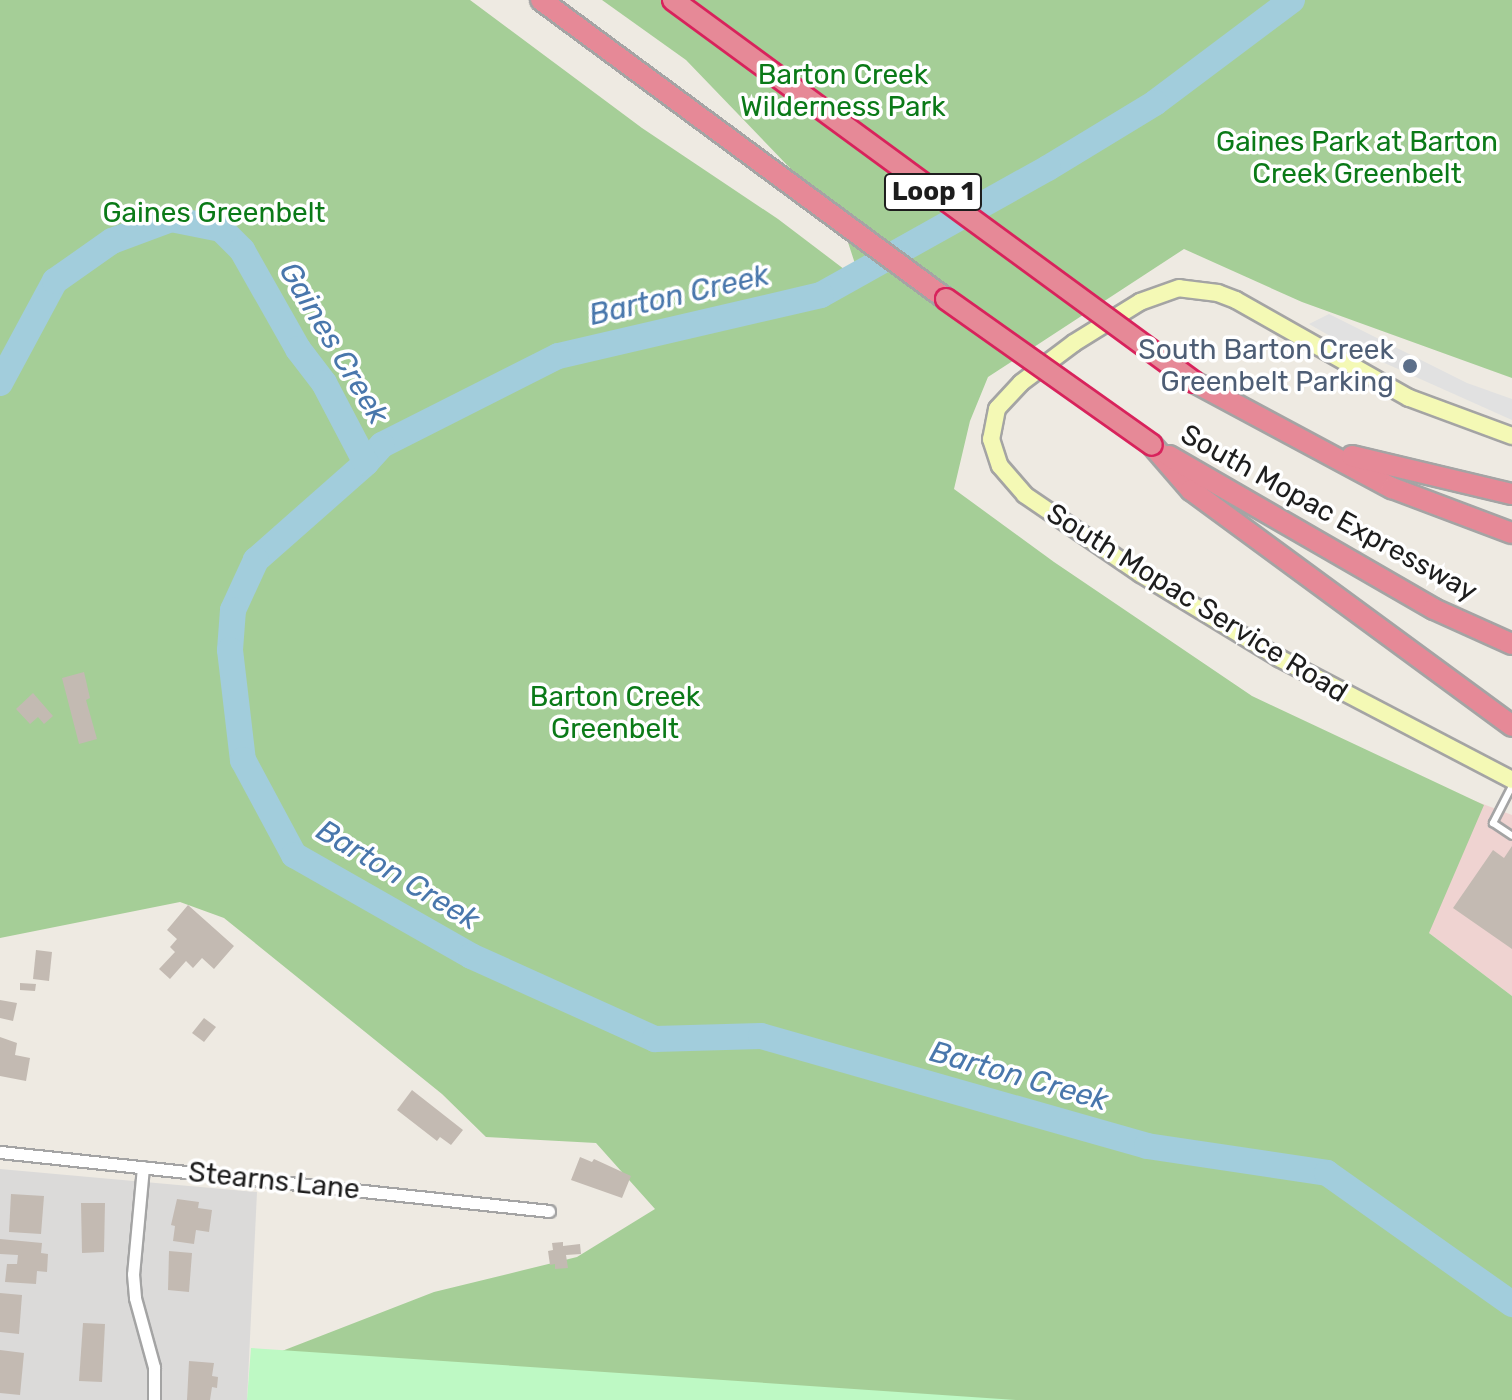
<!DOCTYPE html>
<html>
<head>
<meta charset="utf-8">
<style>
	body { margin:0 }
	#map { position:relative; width:1512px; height:1400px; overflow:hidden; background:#eeeae2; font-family:Rubik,sans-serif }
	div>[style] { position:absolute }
	.residential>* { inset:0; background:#dbdad9 }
	.commercial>* { inset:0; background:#efd3d1 }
	.forest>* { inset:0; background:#a5ce97 }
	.park>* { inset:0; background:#bef9c4 }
	.parking>* { inset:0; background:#e1e1e1 }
	.river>* { height:26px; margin:-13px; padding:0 13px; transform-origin:13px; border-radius:13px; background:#a2cddc }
	.building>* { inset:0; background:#c3bab2 }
	.roads { filter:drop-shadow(2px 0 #a4a4a4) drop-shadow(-2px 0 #a4a4a4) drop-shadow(0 2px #a4a4a4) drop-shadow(0 -2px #a4a4a4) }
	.lane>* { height:6px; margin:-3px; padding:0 3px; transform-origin:3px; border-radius:3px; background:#fff }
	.street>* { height:11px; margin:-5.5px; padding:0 5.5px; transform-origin:5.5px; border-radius:5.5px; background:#fff }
	.secondary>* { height:16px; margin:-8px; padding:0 8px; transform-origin:8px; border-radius:8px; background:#f4f9b5 }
	.highway>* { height:20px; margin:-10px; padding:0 10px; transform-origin:10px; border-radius:10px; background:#e68997 }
	.bridges { filter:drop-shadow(2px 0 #d8235c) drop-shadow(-2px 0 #d8235c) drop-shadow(0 2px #d8235c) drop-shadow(0 -2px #d8235c) }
	.highway-bridge>* { height:20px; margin:-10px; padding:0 10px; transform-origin:10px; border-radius:10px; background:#e68997 }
	.dots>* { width:22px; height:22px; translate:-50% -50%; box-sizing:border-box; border:4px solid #fff; border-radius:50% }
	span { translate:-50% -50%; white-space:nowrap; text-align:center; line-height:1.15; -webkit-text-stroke:7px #fff; paint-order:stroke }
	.shield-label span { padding:2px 6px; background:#fff; border:2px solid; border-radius:6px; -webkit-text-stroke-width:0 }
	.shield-label { font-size:26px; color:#1d1d1d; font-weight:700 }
	.park-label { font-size:28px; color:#0b7a18 }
	.service-label { font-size:28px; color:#4e5e75 }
	.right { translate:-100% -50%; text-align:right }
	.street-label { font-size:28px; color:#1d1d1d }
	.water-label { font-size:30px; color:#4977ac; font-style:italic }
</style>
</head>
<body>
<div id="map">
	<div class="residential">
		<div style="clip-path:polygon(0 1169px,257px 1192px,247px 1400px,0 1400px)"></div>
	</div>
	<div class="commercial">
		<div style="clip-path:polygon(1467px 798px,1512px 815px,1512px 996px,1400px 911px)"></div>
	</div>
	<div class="forest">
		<div style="clip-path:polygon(0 0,470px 0,642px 128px,778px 219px,861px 282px,841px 221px,686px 60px,602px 0,1512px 0,1512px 378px,1302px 302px,1184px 249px,988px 377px,970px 421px,954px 489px,1054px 562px,1252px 696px,1484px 805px,1429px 933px,1512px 996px,1512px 1400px,270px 1400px,282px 1351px,434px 1292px,577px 1257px,655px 1209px,596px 1143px,486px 1137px,442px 1094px,224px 918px,180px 902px,0 938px)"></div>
	</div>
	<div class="park">
		<div style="clip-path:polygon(251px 1348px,1016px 1400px,247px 1400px)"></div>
	</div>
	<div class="parking">
		<div style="clip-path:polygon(1329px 314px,1467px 383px,1512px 399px,1512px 420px,1351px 348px,1309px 324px)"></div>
	</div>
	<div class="river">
		<div style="left:1292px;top:0;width:171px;rotate:143.1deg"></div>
		<div style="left:1155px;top:103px;width:125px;rotate:148.7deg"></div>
		<div style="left:1048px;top:168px;width:260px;rotate:150.8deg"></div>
		<div style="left:821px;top:295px;width:270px;rotate:166.9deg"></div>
		<div style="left:558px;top:356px;width:197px;rotate:153.2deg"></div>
		<div style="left:382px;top:445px;width:24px;rotate:132deg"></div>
		<div style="left:366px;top:463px;width:147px;rotate:138.6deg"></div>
		<div style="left:256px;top:560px;width:55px;rotate:114.7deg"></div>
		<div style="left:233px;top:610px;width:40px;rotate:94.3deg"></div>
		<div style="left:230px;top:650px;width:111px;rotate:83.3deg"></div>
		<div style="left:243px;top:760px;width:108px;rotate:61.8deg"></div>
		<div style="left:294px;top:855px;width:204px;rotate:29.7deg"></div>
		<div style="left:471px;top:956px;width:202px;rotate:24.3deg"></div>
		<div style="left:655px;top:1039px;width:106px;rotate:-1.6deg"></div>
		<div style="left:761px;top:1036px;width:401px;rotate:15.9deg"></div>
		<div style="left:1147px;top:1146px;width:182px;rotate:8.5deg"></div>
		<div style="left:1327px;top:1173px;width:227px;rotate:35.3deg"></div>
		<div style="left:0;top:383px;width:116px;rotate:-61.7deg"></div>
		<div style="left:55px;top:281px;width:70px;rotate:-35.1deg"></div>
		<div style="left:112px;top:241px;width:63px;rotate:-20.4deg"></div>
		<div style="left:171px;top:219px;width:51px;rotate:11.3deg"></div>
		<div style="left:221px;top:229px;width:30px;rotate:45deg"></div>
		<div style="left:242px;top:250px;width:114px;rotate:60.5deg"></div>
		<div style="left:298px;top:349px;width:43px;rotate:52.6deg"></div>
		<div style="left:324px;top:383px;width:90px;rotate:62.3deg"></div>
	</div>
	<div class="building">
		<div style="clip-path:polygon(84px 672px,90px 698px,86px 700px,97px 739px,79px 744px,62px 678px)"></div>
		<div style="clip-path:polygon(33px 693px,53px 716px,44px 724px,38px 717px,30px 724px,16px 709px)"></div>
		<div style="clip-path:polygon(1512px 846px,1512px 949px,1453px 908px,1493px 850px,1504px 858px)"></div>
		<div style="clip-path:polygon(188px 905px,234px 946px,214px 969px,202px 958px,193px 968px,186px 961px,170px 979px,159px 969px,175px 952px,170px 947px,177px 939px,167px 930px)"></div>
		<div style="clip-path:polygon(36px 950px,52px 952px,49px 981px,33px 979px)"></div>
		<div style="clip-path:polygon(20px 983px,36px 984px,35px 991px,20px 990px)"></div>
		<div style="clip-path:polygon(0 1000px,17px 1003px,13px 1021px,0 1018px)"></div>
		<div style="clip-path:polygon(204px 1018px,216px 1027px,204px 1042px,192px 1033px)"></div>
		<div style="clip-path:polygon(0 1037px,17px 1043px,15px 1055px,30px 1058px,26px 1081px,0 1076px)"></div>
		<div style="clip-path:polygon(412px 1090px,463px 1130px,451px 1145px,440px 1137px,437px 1141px,397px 1110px)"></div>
		<div style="clip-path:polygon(580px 1157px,592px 1162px,594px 1159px,631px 1176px,622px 1198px,571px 1180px)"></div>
		<div style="clip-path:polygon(11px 1194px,44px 1196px,41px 1234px,9px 1232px)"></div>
		<div style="clip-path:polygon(177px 1199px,199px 1202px,198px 1208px,212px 1210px,209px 1232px,196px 1230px,194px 1244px,173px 1241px,175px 1226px,171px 1225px)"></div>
		<div style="clip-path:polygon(81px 1203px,105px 1203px,104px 1252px,82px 1253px)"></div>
		<div style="clip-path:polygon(0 1239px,42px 1243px,41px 1253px,48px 1254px,47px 1272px,37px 1271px,36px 1284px,5px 1282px,7px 1264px,17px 1264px,18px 1255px,0 1254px)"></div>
		<div style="clip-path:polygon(563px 1242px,563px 1246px,580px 1244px,581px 1254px,566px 1255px,568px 1268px,555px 1269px,555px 1264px,550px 1265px,548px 1251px,553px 1250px,552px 1243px)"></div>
		<div style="clip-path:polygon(169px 1251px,192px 1253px,189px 1292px,168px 1290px)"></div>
		<div style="clip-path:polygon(0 1293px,22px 1295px,19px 1334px,0 1332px)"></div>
		<div style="clip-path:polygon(83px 1323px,105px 1324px,102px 1382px,79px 1381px)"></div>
		<div style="clip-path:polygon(0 1350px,24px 1353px,20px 1395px,0 1393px)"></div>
		<div style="clip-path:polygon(189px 1361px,214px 1363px,212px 1376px,218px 1377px,217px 1388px,212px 1387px,210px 1400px,187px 1400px)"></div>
	</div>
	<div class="roads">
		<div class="lane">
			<div style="left:1512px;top:786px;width:42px;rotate:117.2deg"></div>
			<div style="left:1493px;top:823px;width:23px;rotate:34deg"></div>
		</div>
		<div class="street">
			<div style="left:0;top:1152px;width:552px;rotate:6.13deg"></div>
			<div style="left:143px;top:1167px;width:107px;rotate:95.3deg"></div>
			<div style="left:133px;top:1274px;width:24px;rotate:85deg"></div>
			<div style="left:135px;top:1298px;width:72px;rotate:74.6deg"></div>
			<div style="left:154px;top:1367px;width:33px;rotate:90deg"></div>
		</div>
		<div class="secondary">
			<div style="left:1512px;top:436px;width:110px;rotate:-159.7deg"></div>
			<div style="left:1409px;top:398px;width:199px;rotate:-150.5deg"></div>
			<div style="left:1236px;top:300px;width:19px;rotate:-159deg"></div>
			<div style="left:1218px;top:293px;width:39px;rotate:-173deg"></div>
			<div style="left:1179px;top:288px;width:41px;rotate:160.3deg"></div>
			<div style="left:1140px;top:302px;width:78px;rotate:148.2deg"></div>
			<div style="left:1074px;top:343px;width:66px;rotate:143deg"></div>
			<div style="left:1021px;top:383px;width:35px;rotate:133deg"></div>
			<div style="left:997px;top:409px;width:31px;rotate:101deg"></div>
			<div style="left:991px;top:439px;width:28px;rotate:72deg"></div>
			<div style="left:1000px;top:466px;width:38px;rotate:49deg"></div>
			<div style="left:1025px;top:495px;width:140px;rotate:34.3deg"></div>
			<div style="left:1141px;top:574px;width:162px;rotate:31.3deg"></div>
			<div style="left:1279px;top:658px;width:263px;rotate:27.6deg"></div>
		</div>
		<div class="highway">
			<div style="left:541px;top:0;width:503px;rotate:36.44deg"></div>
			<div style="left:1194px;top:382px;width:225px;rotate:28.2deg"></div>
			<div style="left:1392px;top:488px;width:128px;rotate:20.6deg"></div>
			<div style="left:1152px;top:445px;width:60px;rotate:49.1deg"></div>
			<div style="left:1191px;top:490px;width:398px;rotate:36.3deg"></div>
			<div style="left:1169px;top:456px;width:306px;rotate:30deg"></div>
			<div style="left:1434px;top:609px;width:85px;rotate:24.2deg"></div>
			<div style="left:1352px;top:456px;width:164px;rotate:13.4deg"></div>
		</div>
	</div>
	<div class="bridges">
		<div class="highway-bridge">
			<div style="left:673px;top:0;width:646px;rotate:36.25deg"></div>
			<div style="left:946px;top:299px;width:252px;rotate:35.3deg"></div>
		</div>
	</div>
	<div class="dots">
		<div style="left:1410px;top:366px;background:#5c6f8a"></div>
	</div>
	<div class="shield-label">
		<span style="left:933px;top:192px">Loop 1</span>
	</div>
	<div class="park-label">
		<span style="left:843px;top:91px">Barton Creek<br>Wilderness Park</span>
		<span style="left:1357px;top:158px">Gaines Park at Barton<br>Creek Greenbelt</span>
		<span style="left:214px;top:213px">Gaines Greenbelt</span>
		<span style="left:615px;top:713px">Barton Creek<br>Greenbelt</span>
	</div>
	<div class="service-label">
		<span class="right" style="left:1394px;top:366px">South Barton Creek<br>Greenbelt Parking</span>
	</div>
	<div class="street-label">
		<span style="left:1329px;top:513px;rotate:29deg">South Mopac Expressway</span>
		<span style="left:1197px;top:603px;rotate:32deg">South Mopac Service Road</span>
		<span style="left:274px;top:1181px;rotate:6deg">Stearns Lane</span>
	</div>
	<div class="water-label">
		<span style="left:679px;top:295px;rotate:-13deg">Barton Creek</span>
		<span style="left:334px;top:343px;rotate:59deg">Gaines Creek</span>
		<span style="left:398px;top:875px;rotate:31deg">Barton Creek</span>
		<span style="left:1019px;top:1076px;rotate:16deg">Barton Creek</span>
	</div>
</div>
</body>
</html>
